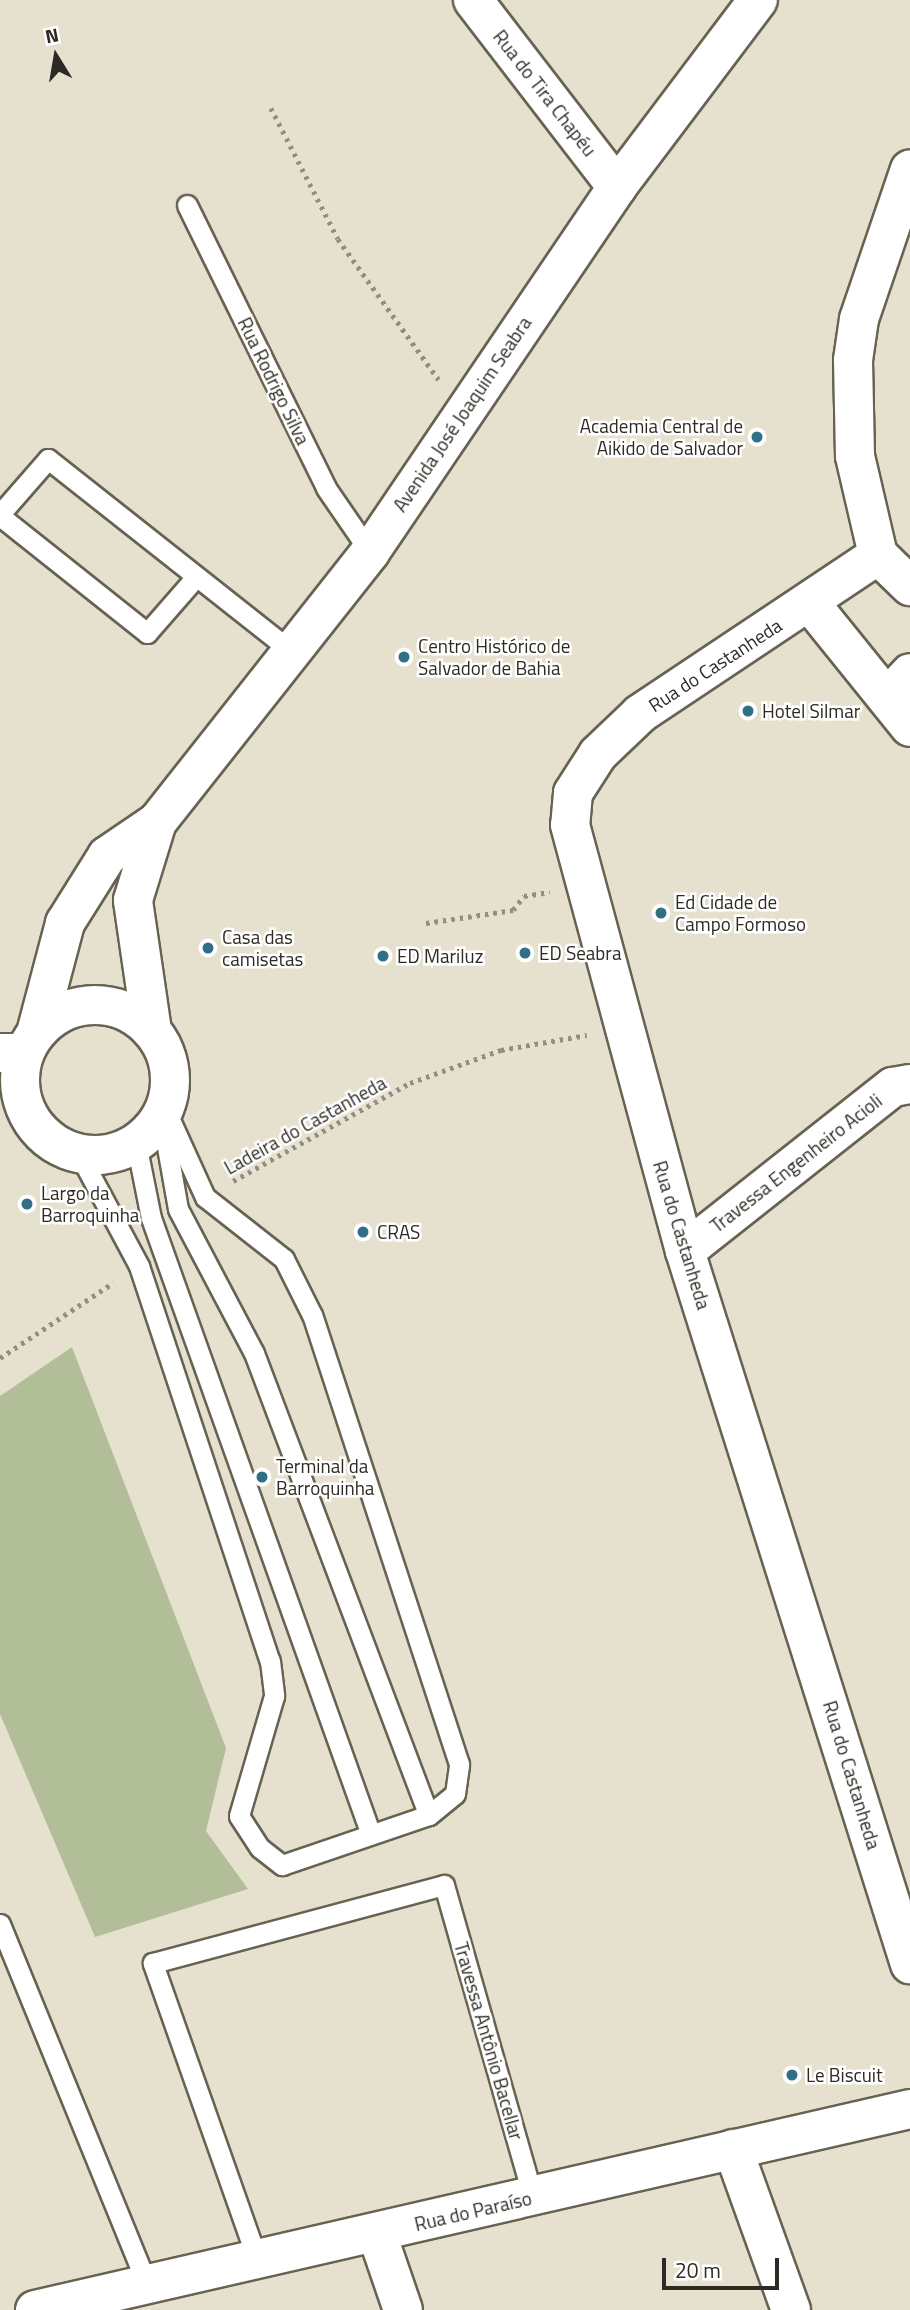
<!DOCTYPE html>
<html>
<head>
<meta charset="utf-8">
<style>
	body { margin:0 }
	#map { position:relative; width:910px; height:2310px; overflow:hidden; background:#e6e1cf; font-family:"Titillium Web",sans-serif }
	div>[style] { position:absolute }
	.green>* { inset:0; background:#b2be98 }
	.path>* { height:4.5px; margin-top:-2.25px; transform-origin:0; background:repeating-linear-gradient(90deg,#928e81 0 3.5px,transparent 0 8.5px) }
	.roads { filter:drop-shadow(2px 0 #676252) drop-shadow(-2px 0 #676252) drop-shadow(0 2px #676252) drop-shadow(0 -2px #676252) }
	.service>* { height:19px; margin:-9.5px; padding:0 9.5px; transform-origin:9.5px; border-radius:9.5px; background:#fff }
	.minor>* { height:38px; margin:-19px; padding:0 19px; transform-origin:19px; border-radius:19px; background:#fff }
	.tertiary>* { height:38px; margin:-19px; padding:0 19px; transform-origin:19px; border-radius:19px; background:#fff }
	.tertiary>.ring { margin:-19px; padding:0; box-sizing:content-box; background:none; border:38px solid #fff; border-radius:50% }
	.dots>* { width:19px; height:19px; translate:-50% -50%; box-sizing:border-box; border:4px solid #fff; border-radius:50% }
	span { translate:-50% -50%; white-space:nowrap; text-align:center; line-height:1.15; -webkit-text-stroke:5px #fff; paint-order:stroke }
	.street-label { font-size:19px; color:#2c2a23 }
	.poi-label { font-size:19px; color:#2c2a23 }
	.right { translate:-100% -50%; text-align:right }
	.left { translate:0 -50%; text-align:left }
	.north { position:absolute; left:21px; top:21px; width:70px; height:70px; -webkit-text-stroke:5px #fff; paint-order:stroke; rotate:349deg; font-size:19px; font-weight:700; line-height:28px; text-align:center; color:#2c2a23 }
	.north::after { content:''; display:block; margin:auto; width:24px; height:32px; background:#2c2a23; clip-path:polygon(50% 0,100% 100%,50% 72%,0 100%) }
	.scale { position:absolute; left:662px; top:2258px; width:117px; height:32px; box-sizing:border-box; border:4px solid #2c2a23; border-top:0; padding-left:9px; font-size:21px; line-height:24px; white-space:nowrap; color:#2c2a23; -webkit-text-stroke:5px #fff; paint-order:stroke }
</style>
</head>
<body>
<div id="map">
	<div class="green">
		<div style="clip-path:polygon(72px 1347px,226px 1748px,206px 1831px,248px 1889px,95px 1937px,0 1714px,0 1396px)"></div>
	</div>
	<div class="path">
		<div style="left:271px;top:108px;width:147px;rotate:62.9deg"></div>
		<div style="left:338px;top:239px;width:173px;rotate:54.4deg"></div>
		<div style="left:426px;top:923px;width:88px;rotate:-8.5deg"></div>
		<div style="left:513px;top:910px;width:18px;rotate:-52deg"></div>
		<div style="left:524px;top:896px;width:26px;rotate:-9deg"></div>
		<div style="left:233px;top:1181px;width:202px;rotate:-29deg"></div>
		<div style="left:410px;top:1083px;width:97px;rotate:-19.9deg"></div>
		<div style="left:501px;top:1050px;width:87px;rotate:-9.9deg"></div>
		<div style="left:0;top:1358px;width:136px;rotate:-33.6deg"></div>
	</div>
	<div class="roads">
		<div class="service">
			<div style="left:187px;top:205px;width:315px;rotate:63.8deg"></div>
			<div style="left:326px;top:488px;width:78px;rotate:55.5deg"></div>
			<div style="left:0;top:514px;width:73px;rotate:-48.9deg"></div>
			<div style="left:48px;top:459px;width:308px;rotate:38.3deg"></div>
			<div style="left:0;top:516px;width:188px;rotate:38.5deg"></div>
			<div style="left:147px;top:633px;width:73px;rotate:-48.9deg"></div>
			<div style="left:162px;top:1119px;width:91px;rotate:79.9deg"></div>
			<div style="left:178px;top:1209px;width:163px;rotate:62.2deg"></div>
			<div style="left:254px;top:1353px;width:494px;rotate:69.3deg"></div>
			<div style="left:136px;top:1143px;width:76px;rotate:78.7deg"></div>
			<div style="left:151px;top:1218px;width:652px;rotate:70.37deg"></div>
			<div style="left:79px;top:1154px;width:127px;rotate:61.8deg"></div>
			<div style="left:139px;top:1266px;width:416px;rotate:71.7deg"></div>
			<div style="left:270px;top:1661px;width:35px;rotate:83deg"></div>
			<div style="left:274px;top:1696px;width:125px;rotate:106.3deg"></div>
			<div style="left:239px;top:1816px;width:38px;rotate:57deg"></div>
			<div style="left:260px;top:1848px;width:28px;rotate:38deg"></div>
			<div style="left:282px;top:1865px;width:155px;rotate:-18.8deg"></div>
			<div style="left:429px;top:1815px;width:33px;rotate:-39deg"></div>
			<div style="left:455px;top:1794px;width:30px;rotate:-82deg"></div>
			<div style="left:459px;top:1764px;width:472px;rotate:-108.1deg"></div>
			<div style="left:312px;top:1315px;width:63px;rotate:-116.6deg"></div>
			<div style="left:284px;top:1259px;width:100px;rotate:-141.9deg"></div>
			<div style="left:205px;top:1197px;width:97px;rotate:-114.4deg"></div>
			<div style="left:0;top:1924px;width:390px;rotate:67.8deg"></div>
			<div style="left:257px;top:2259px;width:314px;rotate:-109.4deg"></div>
			<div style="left:153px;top:1963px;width:301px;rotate:-15deg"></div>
			<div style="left:444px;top:1885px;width:324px;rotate:74.1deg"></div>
		</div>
		<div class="minor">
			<div style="left:473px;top:0;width:236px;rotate:52.4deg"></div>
			<div style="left:878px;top:555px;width:286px;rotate:146.3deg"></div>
			<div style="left:640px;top:714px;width:58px;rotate:136.4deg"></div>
			<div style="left:598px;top:754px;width:46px;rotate:122.7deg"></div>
			<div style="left:573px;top:793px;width:32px;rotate:95deg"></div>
			<div style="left:570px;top:825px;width:441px;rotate:74.9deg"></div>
			<div style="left:685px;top:1251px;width:748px;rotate:72.49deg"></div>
			<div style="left:878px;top:555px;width:102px;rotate:-103.1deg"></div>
			<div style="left:855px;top:456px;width:96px;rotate:-91.2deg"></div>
			<div style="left:853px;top:360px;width:41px;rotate:-81.7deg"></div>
			<div style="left:859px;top:319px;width:158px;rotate:-71.2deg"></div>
			<div style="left:878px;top:555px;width:45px;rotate:44.1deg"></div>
			<div style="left:810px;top:603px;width:159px;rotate:51.1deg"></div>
			<div style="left:887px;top:698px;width:34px;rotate:-47deg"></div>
			<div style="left:0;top:1053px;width:24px"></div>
			<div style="left:685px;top:1251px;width:265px;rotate:-38.3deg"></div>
			<div style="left:893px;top:1087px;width:17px;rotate:-10deg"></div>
			<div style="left:733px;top:2149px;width:171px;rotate:70.2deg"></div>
			<div style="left:377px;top:2234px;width:80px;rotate:71.1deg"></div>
			<div style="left:35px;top:2310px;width:898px;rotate:-12.94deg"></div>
		</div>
		<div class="tertiary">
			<div class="ring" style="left:20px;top:1005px;width:112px;height:112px"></div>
			<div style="left:152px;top:1031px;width:132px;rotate:-98.3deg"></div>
			<div style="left:133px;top:900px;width:82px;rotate:-72.9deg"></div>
			<div style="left:157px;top:822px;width:344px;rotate:-51.7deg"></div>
			<div style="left:370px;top:552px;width:441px;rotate:-55.9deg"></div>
			<div style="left:617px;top:187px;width:234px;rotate:-53deg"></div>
			<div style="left:36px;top:1033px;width:114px;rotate:-75.2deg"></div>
			<div style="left:65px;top:923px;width:79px;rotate:-57.9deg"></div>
			<div style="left:107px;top:856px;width:60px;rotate:-34.2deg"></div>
		</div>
	</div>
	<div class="dots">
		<div style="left:757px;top:437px;background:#316f85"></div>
		<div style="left:404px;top:657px;background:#316f85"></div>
		<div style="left:748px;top:711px;background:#316f85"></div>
		<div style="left:661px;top:913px;background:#316f85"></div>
		<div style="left:208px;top:948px;background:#316f85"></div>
		<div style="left:525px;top:953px;background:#316f85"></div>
		<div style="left:383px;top:956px;background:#316f85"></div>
		<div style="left:27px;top:1204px;background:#316f85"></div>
		<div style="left:363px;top:1232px;background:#316f85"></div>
		<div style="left:262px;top:1477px;background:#316f85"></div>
		<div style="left:792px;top:2075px;background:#316f85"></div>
	</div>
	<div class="street-label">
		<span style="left:545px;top:93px;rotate:52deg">Rua do Tira Chapéu</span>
		<span style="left:274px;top:381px;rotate:64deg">Rua Rodrigo Silva</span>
		<span style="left:462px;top:414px;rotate:-56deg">Avenida José Joaquim Seabra</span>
		<span style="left:715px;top:665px;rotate:-33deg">Rua do Castanheda</span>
		<span style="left:305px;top:1125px;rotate:-29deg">Ladeira do Castanheda</span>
		<span style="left:796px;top:1163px;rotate:-38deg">Travessa Engenheiro Acioli</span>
		<span style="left:682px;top:1235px;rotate:73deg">Rua do Castanheda</span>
		<span style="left:852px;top:1775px;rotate:73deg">Rua do Castanheda</span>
		<span style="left:489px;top:2041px;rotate:74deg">Travessa Antônio Bacellar</span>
		<span style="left:473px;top:2211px;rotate:-13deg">Rua do Paraíso</span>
	</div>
	<div class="poi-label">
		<span class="right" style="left:743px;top:437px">Academia Central de<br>Aikido de Salvador</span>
		<span class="left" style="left:418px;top:657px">Centro Histórico de<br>Salvador de Bahia</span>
		<span class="left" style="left:762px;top:711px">Hotel Silmar</span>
		<span class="left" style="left:675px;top:913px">Ed Cidade de<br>Campo Formoso</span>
		<span class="left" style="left:222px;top:948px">Casa das<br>camisetas</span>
		<span class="left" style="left:539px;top:953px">ED Seabra</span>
		<span class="left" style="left:397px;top:956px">ED Mariluz</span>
		<span class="left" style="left:41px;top:1204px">Largo da<br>Barroquinha</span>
		<span class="left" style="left:377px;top:1232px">CRAS</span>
		<span class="left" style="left:276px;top:1477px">Terminal da<br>Barroquinha</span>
		<span class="left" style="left:806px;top:2075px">Le Biscuit</span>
	</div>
	<div class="north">N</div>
	<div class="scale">20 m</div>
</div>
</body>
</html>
